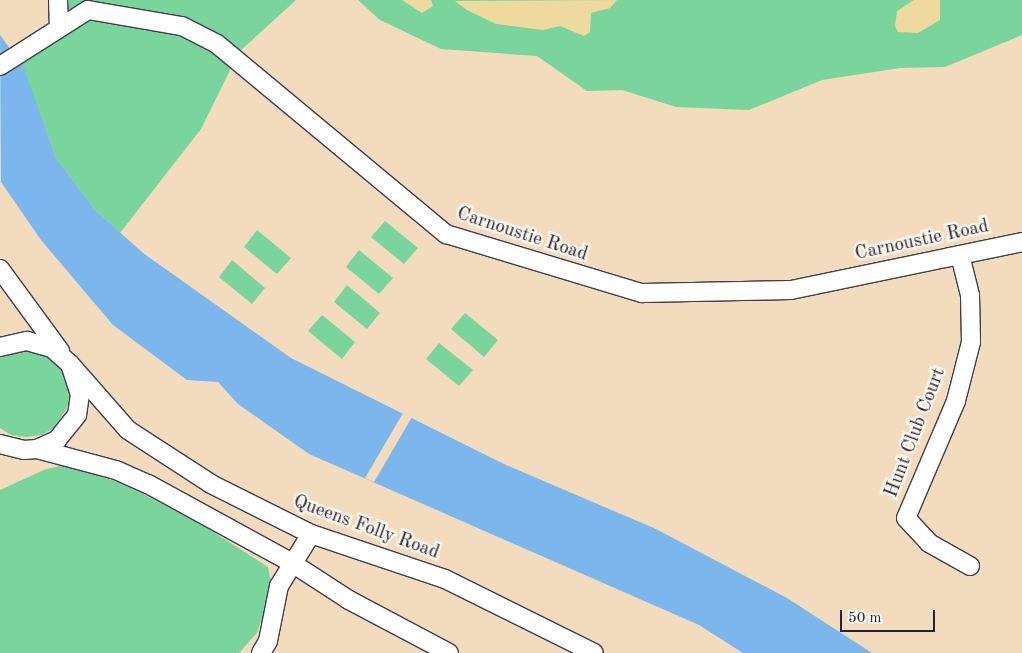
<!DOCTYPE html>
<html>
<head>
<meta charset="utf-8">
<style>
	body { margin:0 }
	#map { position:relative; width:1022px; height:653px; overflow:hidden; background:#f3dbbd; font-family:"Old Standard TT",serif }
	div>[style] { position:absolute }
	.green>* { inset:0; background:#7ad59c }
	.sand>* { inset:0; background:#eeda9e }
	.water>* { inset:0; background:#7bb7ed }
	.pier>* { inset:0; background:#f3dbbd }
	.roads { filter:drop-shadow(1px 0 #413e4e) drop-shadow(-1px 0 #413e4e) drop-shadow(0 1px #413e4e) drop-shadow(0 -1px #413e4e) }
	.minor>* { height:18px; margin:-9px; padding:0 9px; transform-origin:9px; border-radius:9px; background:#fff }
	span { translate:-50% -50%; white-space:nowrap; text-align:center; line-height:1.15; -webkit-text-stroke:5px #fbf7ec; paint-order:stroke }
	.street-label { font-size:19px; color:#22223b }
	.scale { position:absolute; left:840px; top:610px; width:95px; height:22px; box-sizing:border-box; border:2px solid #22223b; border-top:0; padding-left:6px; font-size:15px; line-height:18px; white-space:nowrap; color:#22223b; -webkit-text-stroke:4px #fbf7ec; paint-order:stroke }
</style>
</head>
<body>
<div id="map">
	<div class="green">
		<div style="clip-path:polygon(51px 0,296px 0,239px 52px,201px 129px,120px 233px,96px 211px,56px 158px,21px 63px,53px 41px)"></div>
		<div style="clip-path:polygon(358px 0,1022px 0,1022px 35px,945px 67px,900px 68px,822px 80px,749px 110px,676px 107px,622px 90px,587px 91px,537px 56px,441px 49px,380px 20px)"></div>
		<div style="clip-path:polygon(385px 221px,418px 248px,404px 264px,371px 237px)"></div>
		<div style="clip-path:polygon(257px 230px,291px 258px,277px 274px,244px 247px)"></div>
		<div style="clip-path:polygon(359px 250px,393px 278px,379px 294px,346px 267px)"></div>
		<div style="clip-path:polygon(232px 260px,265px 288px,252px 304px,219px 277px)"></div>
		<div style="clip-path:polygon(347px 285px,380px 313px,367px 329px,334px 302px)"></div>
		<div style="clip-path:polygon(465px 313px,498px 340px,484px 357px,451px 329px)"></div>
		<div style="clip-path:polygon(322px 315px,355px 342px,342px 359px,308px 331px)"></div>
		<div style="clip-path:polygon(439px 343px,473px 370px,459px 386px,426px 359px)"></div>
		<div style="clip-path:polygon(37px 348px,61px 363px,72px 389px,70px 403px,55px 427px,42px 435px,26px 437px,11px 435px,0 428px,0 356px,9px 351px)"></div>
		<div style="clip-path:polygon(65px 465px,124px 484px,199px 523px,268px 567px,272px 588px,257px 633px,239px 653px,0 653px,0 490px,46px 469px)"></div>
	</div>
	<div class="sand">
		<div style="clip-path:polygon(402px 0,431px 0,433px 6px,422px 13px)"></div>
		<div style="clip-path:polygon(617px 0,610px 8px,591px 13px,590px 32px,584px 36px,560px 26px,543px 30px,496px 24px,467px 10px,455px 1px)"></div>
		<div style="clip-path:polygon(914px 0,940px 0,940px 20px,918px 33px,898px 32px,895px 26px,897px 11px)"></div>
	</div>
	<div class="water">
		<div style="clip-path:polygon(0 35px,24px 68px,56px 158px,96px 211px,143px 253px,291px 358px,506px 465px,656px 529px,787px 598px,872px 653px,743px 653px,699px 625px,309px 454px,238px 404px,218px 382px,187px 380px,113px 325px,41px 240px,1px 182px)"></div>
	</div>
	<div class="pier">
		<div style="clip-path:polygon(403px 413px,412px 417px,374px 482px,365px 478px)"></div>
	</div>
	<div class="roads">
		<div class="minor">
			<div style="left:58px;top:0;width:27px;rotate:88deg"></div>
			<div style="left:0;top:66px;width:104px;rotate:-32.5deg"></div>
			<div style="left:88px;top:10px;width:95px;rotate:9.7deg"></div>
			<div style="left:182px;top:26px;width:39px;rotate:27deg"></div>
			<div style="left:217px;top:44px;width:298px;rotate:39.7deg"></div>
			<div style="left:446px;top:234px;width:205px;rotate:16.8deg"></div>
			<div style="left:642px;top:293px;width:149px;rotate:-1.2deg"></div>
			<div style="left:791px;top:290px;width:236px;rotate:-11.7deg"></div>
			<div style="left:960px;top:255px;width:41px;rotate:76deg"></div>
			<div style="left:970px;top:295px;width:47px;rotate:88.8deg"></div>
			<div style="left:971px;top:342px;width:61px;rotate:104.3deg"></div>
			<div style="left:956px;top:401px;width:127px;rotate:113.1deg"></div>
			<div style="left:906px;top:518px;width:34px;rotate:47deg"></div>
			<div style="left:929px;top:543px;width:47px;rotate:29.3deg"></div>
			<div style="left:0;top:269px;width:102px;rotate:53.8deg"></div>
			<div style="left:0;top:347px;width:28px;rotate:-13deg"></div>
			<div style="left:27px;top:341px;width:26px;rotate:16deg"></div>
			<div style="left:52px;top:348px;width:24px;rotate:42deg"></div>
			<div style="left:70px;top:364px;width:32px;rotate:72deg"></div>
			<div style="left:80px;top:394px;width:21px;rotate:98deg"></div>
			<div style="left:77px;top:415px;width:32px;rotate:129deg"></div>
			<div style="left:57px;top:440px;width:22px;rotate:156deg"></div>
			<div style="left:37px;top:449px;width:13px;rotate:176deg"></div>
			<div style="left:24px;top:450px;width:25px;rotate:-166deg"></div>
			<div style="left:70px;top:364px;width:88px;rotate:48.7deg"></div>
			<div style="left:128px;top:430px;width:99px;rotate:33deg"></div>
			<div style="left:211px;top:484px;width:112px;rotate:26.6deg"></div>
			<div style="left:311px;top:534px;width:141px;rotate:18.6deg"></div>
			<div style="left:445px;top:579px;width:166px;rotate:26.4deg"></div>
			<div style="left:37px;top:449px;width:82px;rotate:14.9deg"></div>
			<div style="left:116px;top:470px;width:35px;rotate:24deg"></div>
			<div style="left:148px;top:484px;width:164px;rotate:28.7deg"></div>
			<div style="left:292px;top:563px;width:68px;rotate:33deg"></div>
			<div style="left:349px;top:600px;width:113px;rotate:27.9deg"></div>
			<div style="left:261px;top:653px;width:14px;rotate:-60deg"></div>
			<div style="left:268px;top:641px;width:56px;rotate:-78.7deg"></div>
			<div style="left:279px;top:586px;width:61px;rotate:-58.4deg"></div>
		</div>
	</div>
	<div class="street-label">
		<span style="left:522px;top:235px;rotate:18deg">Carnoustie Road</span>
		<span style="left:922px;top:241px;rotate:-12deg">Carnoustie Road</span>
		<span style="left:916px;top:433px;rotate:-69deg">Hunt Club Court</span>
		<span style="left:366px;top:528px;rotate:20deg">Queens Folly Road</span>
	</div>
	<div class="scale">50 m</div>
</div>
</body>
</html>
